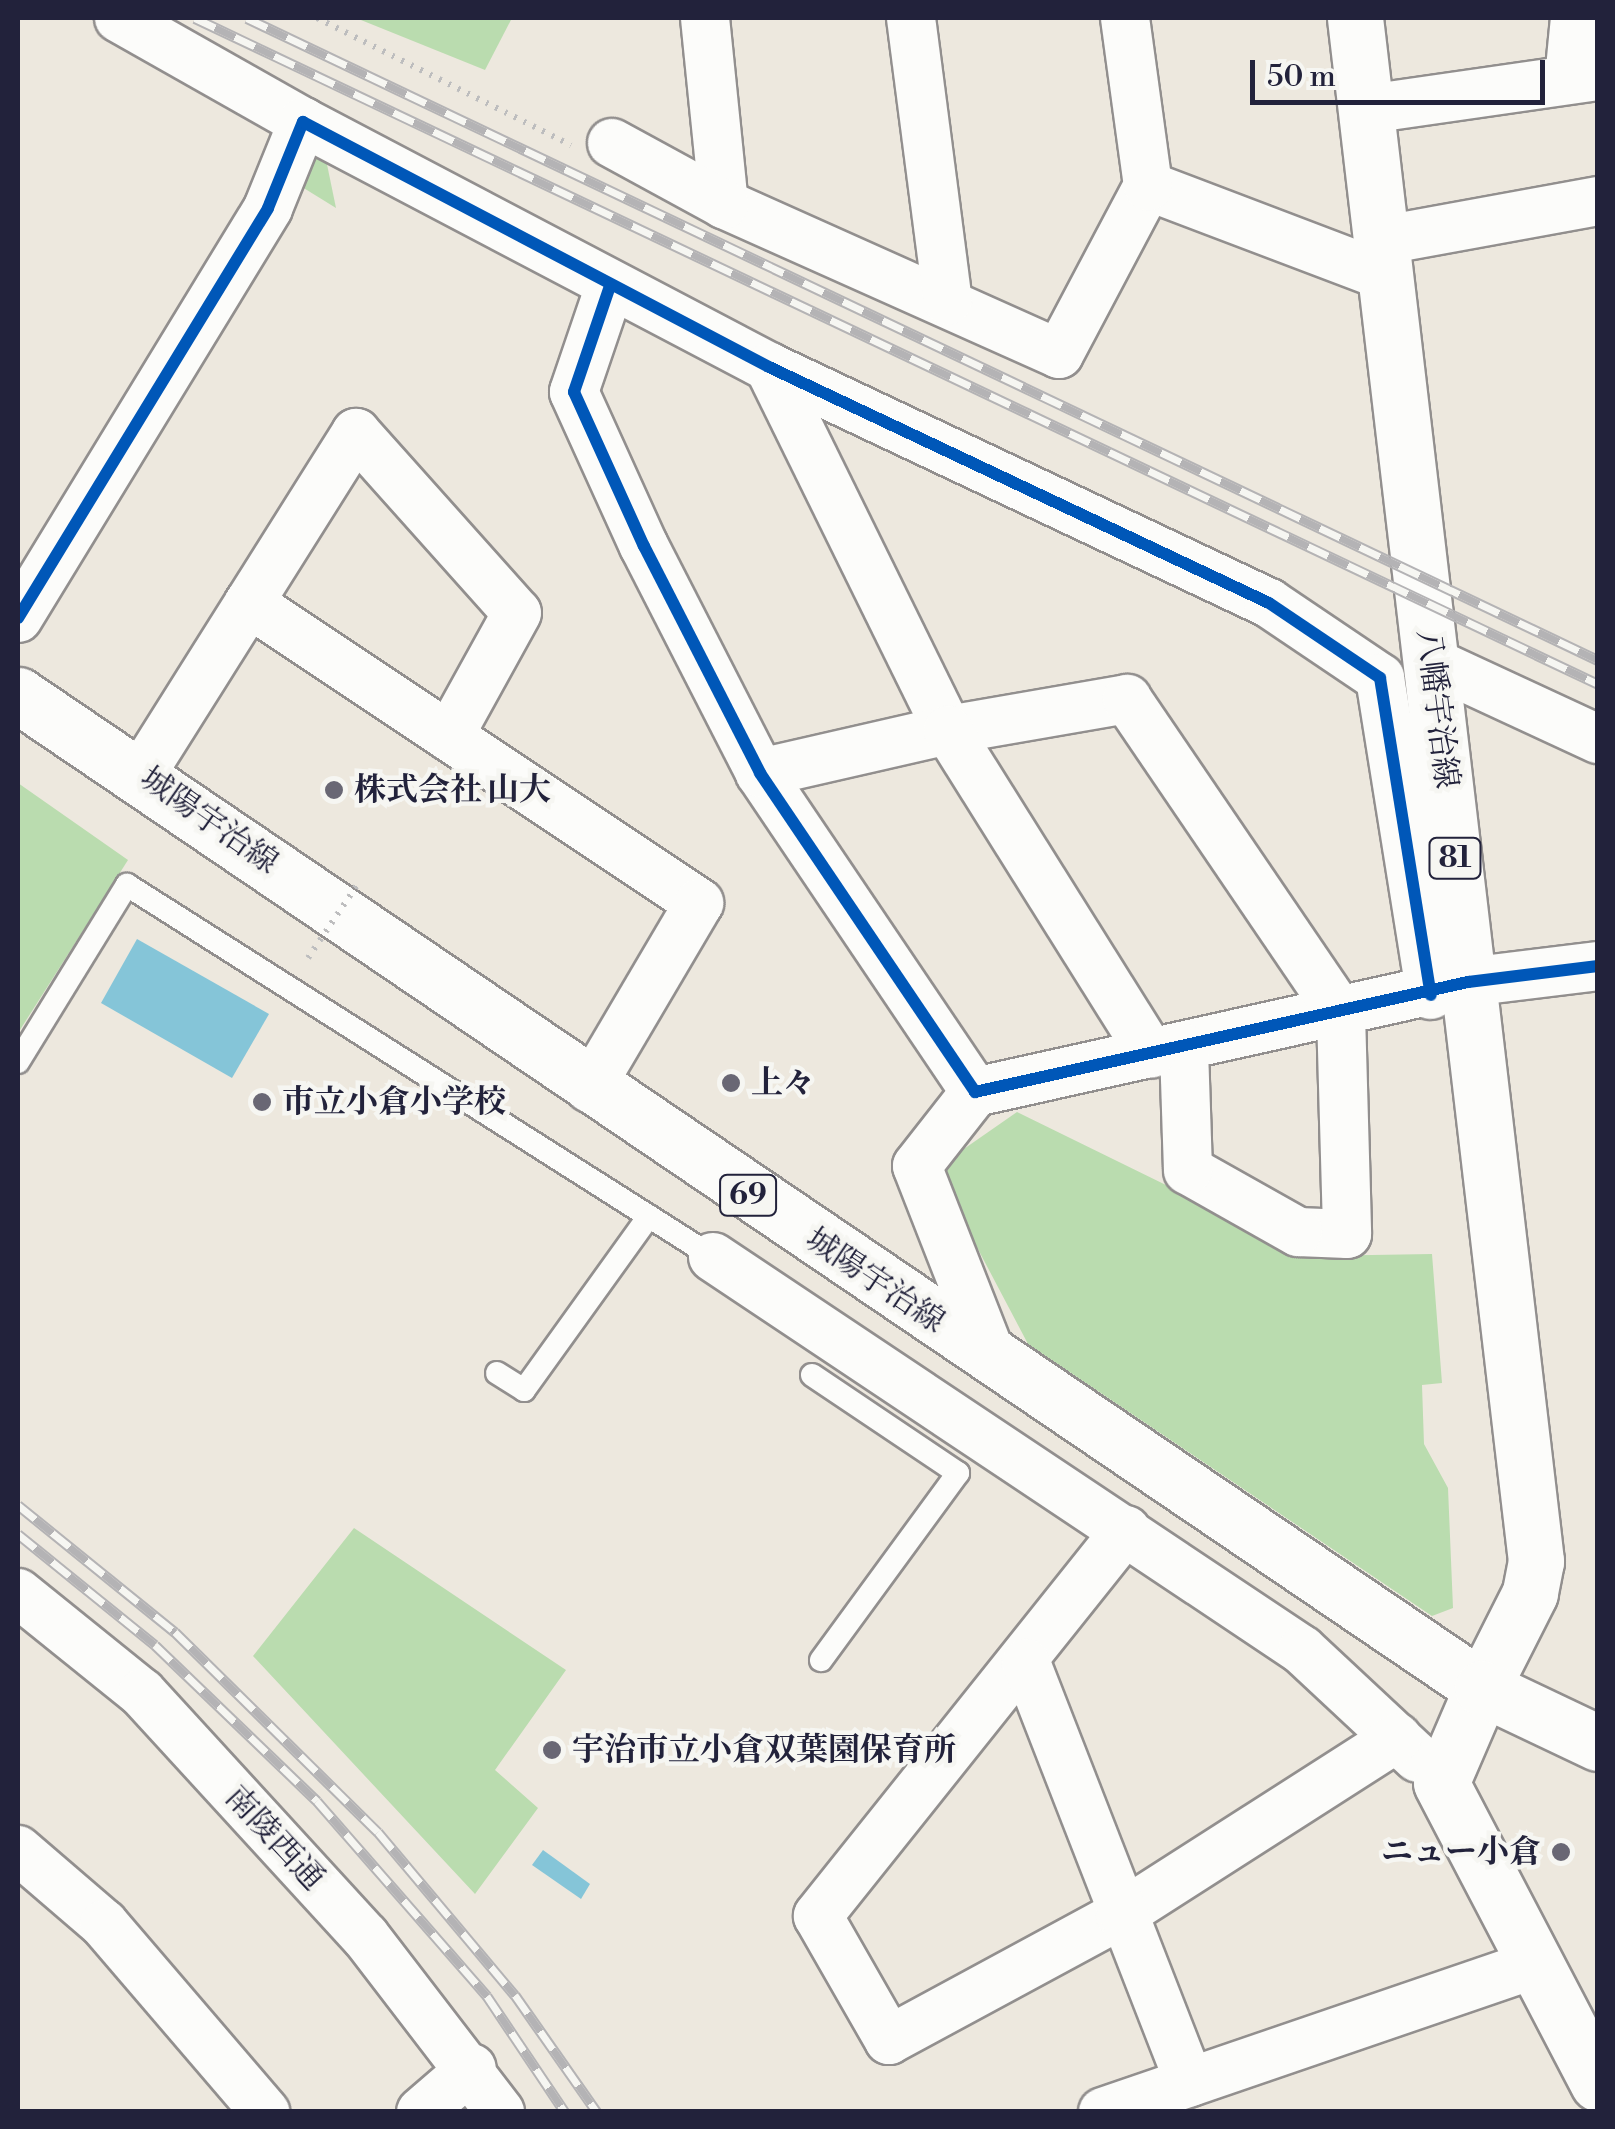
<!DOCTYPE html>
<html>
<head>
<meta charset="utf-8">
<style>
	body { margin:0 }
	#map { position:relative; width:1615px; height:2129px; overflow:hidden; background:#ede8de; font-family:"Libre Bodoni","Noto Serif JP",serif }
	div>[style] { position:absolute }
	.green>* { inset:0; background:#badcaf }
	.water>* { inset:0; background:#85c5d8 }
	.path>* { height:6px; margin-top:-3px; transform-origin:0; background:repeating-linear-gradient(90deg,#bdbdbe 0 2.5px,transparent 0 10.5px) }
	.roads { filter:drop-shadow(2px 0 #928f8e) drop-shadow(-2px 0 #928f8e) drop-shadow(0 2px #928f8e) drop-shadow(0 -2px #928f8e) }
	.lane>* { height:22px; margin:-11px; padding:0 11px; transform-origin:11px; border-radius:11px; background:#fcfcfa }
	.street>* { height:48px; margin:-24px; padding:0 24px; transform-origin:24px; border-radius:24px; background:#fcfcfa }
	.secondary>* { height:55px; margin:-27.5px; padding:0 27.5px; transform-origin:27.5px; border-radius:27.5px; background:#fcfcfa }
	.primary>* { height:55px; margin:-27.5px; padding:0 27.5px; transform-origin:27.5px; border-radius:27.5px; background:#fcfcfa }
	.rail>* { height:11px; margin-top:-5.5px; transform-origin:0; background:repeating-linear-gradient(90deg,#f6f6f2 0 22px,#b4b3b5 0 44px); box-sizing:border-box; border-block:2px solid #b4b3b5 }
	.path-bridge>* { height:6px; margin-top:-3px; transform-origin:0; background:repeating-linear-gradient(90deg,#bdbdbe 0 2.5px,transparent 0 10.5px) }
	.cycleway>* { height:12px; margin:-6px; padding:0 6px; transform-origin:6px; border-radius:6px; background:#0057b8 }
	.dots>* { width:28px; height:28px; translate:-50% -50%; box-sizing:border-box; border:5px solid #f6f6f2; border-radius:50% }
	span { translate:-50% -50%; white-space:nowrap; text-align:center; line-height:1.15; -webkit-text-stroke:9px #f6f6f2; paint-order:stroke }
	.shield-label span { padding:2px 8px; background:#f6f6f2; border:2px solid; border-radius:8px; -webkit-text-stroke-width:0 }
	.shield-label { font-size:30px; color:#22223b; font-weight:700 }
	.street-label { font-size:32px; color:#22223b }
	.poi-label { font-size:32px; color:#22223b; font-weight:700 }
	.left { translate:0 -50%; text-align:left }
	.right { translate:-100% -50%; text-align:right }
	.frame { position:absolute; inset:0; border:20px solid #22223b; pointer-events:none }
	.scale { position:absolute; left:1250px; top:60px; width:295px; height:45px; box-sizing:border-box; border:5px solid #22223b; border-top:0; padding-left:12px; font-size:30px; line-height:35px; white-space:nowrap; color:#22223b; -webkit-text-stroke:8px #f6f6f2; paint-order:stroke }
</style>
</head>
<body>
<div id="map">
	<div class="green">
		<div style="clip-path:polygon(356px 18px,512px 18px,485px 70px)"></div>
		<div style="clip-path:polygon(323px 145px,336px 208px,302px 187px)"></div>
		<div style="clip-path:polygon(18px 783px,128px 860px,18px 1033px)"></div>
		<div style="clip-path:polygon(1017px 1112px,1311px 1256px,1432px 1254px,1442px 1383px,1422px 1385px,1424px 1444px,1448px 1488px,1453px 1608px,1432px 1616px,1028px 1344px,941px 1179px,948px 1160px)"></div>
		<div style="clip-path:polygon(354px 1528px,566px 1670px,495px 1770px,538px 1808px,475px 1894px,253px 1656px)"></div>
	</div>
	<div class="water">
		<div style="clip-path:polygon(137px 939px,269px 1014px,232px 1078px,101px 1003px)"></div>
		<div style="clip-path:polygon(543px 1850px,590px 1884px,581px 1899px,532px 1865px)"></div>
	</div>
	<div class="path">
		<div style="left:317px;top:18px;width:284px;rotate:26.6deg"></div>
	</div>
	<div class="roads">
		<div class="lane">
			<div style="left:18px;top:1062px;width:208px;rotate:-58.4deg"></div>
			<div style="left:127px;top:885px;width:694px;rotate:32.41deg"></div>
			<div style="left:497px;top:1373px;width:32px;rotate:32deg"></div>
			<div style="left:524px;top:1390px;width:214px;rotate:-54.3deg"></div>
			<div style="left:812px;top:1375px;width:176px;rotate:33.9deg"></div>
			<div style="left:958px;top:1473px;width:232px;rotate:126.2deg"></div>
		</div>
		<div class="street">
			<div style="left:119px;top:18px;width:211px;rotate:29.5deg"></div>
			<div style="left:705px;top:18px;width:187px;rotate:84.2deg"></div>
			<div style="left:724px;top:204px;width:367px;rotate:24.1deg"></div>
			<div style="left:1059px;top:354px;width:190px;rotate:-62.1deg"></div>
			<div style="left:1148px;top:186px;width:256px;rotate:20.8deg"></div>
			<div style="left:911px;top:18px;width:285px;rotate:82.6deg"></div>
			<div style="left:1125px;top:18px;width:170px;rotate:82.2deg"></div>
			<div style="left:1569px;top:79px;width:61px;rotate:-84.4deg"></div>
			<div style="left:1368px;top:109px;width:232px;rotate:-8.2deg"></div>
			<div style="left:612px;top:143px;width:128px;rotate:28.6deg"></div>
			<div style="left:1384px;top:240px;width:218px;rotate:-10.3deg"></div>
			<div style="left:610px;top:286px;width:112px;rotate:108.8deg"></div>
			<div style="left:574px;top:392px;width:169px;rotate:65.6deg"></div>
			<div style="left:644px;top:546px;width:255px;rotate:62.9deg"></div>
			<div style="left:760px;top:773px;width:385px;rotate:56deg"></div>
			<div style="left:975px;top:1092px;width:505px;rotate:-12.58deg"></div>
			<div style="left:1468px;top:982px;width:131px;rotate:-7deg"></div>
			<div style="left:769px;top:367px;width:405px;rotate:63.8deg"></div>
			<div style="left:948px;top:730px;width:182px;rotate:-9.8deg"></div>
			<div style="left:1127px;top:699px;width:381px;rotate:55.8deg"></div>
			<div style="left:1341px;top:1014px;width:220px;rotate:88.4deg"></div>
			<div style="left:1347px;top:1234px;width:49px;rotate:-177.7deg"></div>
			<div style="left:1298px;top:1232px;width:126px;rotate:-150.6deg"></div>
			<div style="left:1188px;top:1170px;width:122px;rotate:-91.9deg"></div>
			<div style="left:249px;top:603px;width:541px;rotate:33.69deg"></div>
			<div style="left:699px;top:903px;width:215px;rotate:120.5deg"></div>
			<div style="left:18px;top:618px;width:480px;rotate:-58.6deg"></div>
			<div style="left:268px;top:208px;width:93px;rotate:-67.9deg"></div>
			<div style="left:303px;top:122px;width:526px;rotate:27.73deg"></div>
			<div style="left:769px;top:367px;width:553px;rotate:25.27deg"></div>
			<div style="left:1269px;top:603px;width:134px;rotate:34deg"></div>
			<div style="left:1380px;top:678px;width:321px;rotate:80.9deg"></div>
			<div style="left:1434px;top:663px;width:181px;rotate:24.9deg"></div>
			<div style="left:142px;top:773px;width:402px;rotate:-57.8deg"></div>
			<div style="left:356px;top:433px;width:241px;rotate:48.2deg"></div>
			<div style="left:517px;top:613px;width:141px;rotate:118.9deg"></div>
			<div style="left:760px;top:773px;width:193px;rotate:-12.9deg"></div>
			<div style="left:948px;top:730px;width:382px;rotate:57.9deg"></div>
			<div style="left:975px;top:1092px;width:94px;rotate:128.1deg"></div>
			<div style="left:917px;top:1166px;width:208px;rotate:68.6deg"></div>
			<div style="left:713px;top:1257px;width:708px;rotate:33.71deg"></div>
			<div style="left:1302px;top:1650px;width:158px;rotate:43deg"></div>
			<div style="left:1126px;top:1530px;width:494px;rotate:128.6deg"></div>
			<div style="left:818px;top:1916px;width:143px;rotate:60.2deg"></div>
			<div style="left:889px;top:2040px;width:263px;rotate:-28.4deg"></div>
			<div style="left:1120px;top:1915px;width:329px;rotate:-32.6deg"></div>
			<div style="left:18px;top:1593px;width:159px;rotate:38.9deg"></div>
			<div style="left:142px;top:1693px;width:330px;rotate:47.5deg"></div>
			<div style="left:365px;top:1936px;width:222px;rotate:52.5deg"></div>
			<div style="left:1026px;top:1663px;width:450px;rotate:68.7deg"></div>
			<div style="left:18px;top:1850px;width:113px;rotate:40.7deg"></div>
			<div style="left:104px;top:1924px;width:248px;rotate:49.4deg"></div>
			<div style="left:421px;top:2112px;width:67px;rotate:-40.8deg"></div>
			<div style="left:1103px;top:2112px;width:454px;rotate:-18.9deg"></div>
		</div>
		<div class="secondary">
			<div style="left:1482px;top:1688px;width:103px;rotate:113.3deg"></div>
			<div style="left:1441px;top:1783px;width:339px;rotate:62.4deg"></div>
		</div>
		<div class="primary">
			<div style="left:1355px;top:18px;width:1554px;rotate:83.31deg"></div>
			<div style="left:1536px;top:1561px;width:33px;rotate:101deg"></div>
			<div style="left:1530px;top:1593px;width:106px;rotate:116.8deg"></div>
			<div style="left:18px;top:695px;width:1769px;rotate:34.15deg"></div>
			<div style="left:1482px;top:1688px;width:128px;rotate:25.4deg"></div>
		</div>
	</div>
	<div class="rail">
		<div style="left:195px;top:18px;width:1553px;rotate:25.39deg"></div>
		<div style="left:247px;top:18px;width:1496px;rotate:25.42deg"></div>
		<div style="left:18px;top:1505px;width:202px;rotate:39deg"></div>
		<div style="left:175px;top:1632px;width:285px;rotate:44.6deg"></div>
		<div style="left:378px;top:1832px;width:213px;rotate:50deg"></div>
		<div style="left:515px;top:1995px;width:143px;rotate:55deg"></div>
		<div style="left:18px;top:1534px;width:176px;rotate:39deg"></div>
		<div style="left:155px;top:1645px;width:225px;rotate:43.9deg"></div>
		<div style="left:317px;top:1801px;width:259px;rotate:48.9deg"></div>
		<div style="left:487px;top:1996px;width:140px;rotate:56.1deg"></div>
	</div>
	<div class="path-bridge">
		<div style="left:308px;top:958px;width:88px;rotate:-56.1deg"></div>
	</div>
	<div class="cycleway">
		<div style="left:610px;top:286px;width:112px;rotate:108.8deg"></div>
		<div style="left:574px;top:392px;width:169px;rotate:65.6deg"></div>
		<div style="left:644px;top:546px;width:255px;rotate:62.9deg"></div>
		<div style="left:760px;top:773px;width:385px;rotate:56deg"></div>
		<div style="left:975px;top:1092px;width:505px;rotate:-12.58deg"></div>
		<div style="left:1468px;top:982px;width:131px;rotate:-7deg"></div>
		<div style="left:18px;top:618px;width:480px;rotate:-58.6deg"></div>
		<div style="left:268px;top:208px;width:93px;rotate:-67.9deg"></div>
		<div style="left:303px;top:122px;width:526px;rotate:27.73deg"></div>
		<div style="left:769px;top:367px;width:553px;rotate:25.27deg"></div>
		<div style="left:1269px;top:603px;width:134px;rotate:34deg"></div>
		<div style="left:1380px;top:678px;width:321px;rotate:80.9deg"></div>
	</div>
	<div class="dots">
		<div style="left:334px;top:790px;background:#696774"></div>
		<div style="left:731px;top:1083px;background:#696774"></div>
		<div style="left:262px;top:1102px;background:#696774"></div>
		<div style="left:552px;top:1750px;background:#696774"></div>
		<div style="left:1561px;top:1852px;background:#696774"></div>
	</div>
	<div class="shield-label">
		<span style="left:1455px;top:858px">81</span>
		<span style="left:748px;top:1195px">69</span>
	</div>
	<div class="street-label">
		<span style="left:1437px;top:709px;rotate:83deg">八幡宇治線</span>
		<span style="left:209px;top:821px;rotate:35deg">城陽宇治線</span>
		<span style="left:875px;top:1281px;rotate:34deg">城陽宇治線</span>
		<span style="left:274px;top:1838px;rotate:47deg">南陵西通</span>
	</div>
	<div class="poi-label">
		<span class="left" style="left:354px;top:790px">株式会社 山大</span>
		<span class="left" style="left:751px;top:1083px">上々</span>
		<span class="left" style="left:282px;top:1102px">市立小倉小学校</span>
		<span class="left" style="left:572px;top:1750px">宇治市立小倉双葉園保育所</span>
		<span class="right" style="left:1541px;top:1852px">ニュー小倉</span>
	</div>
	<div class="frame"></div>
	<div class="scale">50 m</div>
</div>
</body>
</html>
